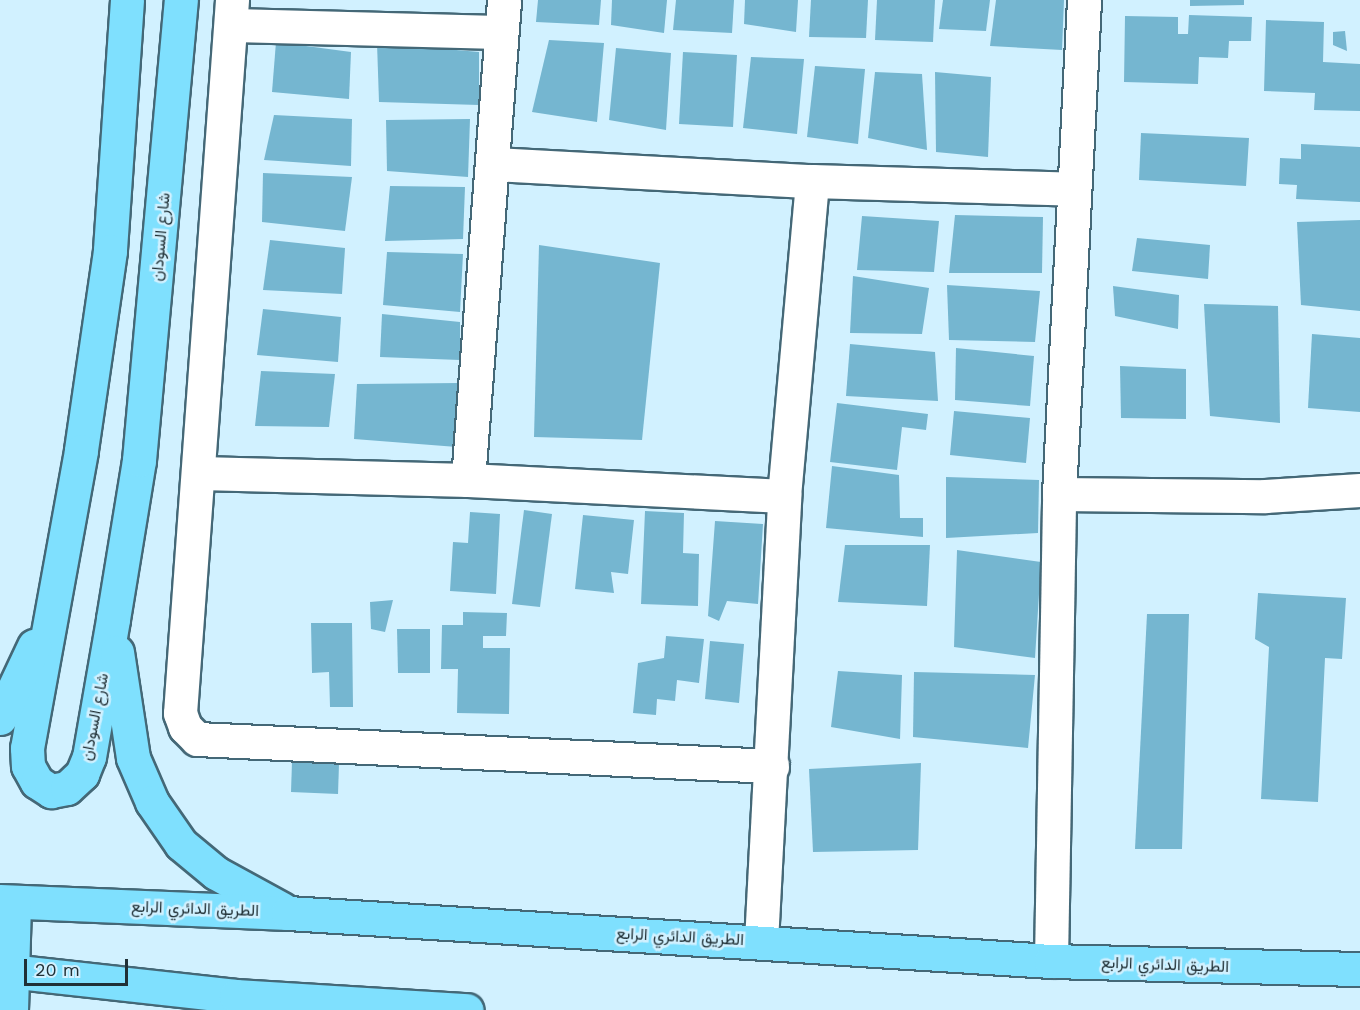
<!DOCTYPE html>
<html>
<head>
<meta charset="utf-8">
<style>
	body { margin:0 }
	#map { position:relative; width:1360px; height:1010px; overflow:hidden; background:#d1f1ff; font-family:"Work Sans",Vazirmatn,sans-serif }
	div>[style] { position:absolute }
	.building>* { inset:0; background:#75b6d0 }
	.roads { filter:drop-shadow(2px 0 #446877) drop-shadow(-2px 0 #446877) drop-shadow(0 2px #446877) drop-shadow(0 -2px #446877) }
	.minor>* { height:33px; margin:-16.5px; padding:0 16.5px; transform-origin:16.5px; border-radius:16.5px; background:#fff }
	.major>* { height:33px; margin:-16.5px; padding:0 16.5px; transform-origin:16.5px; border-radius:16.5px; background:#7fe0fe }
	span { translate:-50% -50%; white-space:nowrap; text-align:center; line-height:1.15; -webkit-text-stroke:5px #d1f1ff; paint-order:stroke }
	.street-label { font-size:16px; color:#203036 }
	.scale { position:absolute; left:24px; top:959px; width:104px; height:27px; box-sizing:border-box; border:3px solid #203036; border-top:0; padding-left:8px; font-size:18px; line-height:21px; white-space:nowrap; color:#203036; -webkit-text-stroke:4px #d1f1ff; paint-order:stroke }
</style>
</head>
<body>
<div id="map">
	<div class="building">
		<div style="clip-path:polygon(538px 0,601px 0,599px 25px,536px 22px)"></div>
		<div style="clip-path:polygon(612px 0,667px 0,664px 33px,611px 25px)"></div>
		<div style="clip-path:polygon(676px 0,734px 0,732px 33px,673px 30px)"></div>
		<div style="clip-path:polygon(745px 0,798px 0,796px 32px,744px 24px)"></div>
		<div style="clip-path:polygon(811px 0,868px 0,866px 38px,809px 37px)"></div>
		<div style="clip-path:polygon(877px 0,935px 0,933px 42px,875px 40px)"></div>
		<div style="clip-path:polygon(943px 0,990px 0,986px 31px,939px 29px)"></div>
		<div style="clip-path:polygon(996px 0,1064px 0,1062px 50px,990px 46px)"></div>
		<div style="clip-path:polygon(1190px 0,1244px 0,1244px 5px,1190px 6px)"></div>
		<div style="clip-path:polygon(1189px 15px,1252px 17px,1251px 41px,1229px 41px,1228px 58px,1199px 57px,1198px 84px,1124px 82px,1125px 16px,1178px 17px,1178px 34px,1188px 34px)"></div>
		<div style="clip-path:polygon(1266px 20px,1324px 22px,1323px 62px,1360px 64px,1360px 111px,1314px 110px,1315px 93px,1264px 91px)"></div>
		<div style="clip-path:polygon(1345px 31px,1347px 51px,1333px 45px,1333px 32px)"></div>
		<div style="clip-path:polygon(549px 40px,604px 43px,597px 122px,532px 112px)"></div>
		<div style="clip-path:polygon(276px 42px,351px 52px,349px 99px,272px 92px)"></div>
		<div style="clip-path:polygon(377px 43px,479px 52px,479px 105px,379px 102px)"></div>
		<div style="clip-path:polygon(616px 48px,671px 53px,666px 130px,609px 120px)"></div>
		<div style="clip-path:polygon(683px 52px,737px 55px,733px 127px,679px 124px)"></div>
		<div style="clip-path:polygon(751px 57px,804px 59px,797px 134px,743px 128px)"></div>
		<div style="clip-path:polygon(815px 66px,865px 69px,858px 144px,807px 137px)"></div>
		<div style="clip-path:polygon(875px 72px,922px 74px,927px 150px,868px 138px)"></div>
		<div style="clip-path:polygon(935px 72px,991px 77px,988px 157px,936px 152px)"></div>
		<div style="clip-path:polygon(274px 115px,352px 119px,351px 166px,264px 160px)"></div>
		<div style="clip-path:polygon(470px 119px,468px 177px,387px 171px,386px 120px)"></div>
		<div style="clip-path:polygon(1141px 133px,1249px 138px,1246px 186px,1139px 180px)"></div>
		<div style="clip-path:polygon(1301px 144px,1360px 147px,1360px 202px,1296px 199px,1297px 185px,1279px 184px,1280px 158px,1301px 159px)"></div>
		<div style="clip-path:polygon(263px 173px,352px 177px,345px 231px,262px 222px)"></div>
		<div style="clip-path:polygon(390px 186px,465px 187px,463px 239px,385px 241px)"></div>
		<div style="clip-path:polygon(955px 215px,1043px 217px,1042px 273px,949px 273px)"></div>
		<div style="clip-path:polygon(862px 216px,939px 221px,934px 272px,857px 270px)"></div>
		<div style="clip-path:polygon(1360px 220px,1360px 311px,1301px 305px,1297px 222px)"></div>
		<div style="clip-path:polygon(1137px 238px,1210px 245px,1208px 279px,1132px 271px)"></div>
		<div style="clip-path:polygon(270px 240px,345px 248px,342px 294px,263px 290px)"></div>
		<div style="clip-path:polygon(539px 245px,660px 263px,642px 440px,534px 437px)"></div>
		<div style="clip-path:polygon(387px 252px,463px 254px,460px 312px,383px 305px)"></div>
		<div style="clip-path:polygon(853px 276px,929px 288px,922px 334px,850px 333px)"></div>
		<div style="clip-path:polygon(947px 285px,1040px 291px,1035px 342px,949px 340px)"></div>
		<div style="clip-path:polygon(1113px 286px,1179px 295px,1178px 329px,1115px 316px)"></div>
		<div style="clip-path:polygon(1204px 304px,1278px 306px,1280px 423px,1210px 416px)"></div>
		<div style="clip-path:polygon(263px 309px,341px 317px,338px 362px,257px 355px)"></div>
		<div style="clip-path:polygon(382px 314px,460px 322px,460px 360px,380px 357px)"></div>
		<div style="clip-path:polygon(1312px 334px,1360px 338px,1360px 412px,1308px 408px)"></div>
		<div style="clip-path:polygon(850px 344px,935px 352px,938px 401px,846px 396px)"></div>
		<div style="clip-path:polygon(956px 348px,1034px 356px,1030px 406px,955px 400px)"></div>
		<div style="clip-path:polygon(1120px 366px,1186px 369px,1186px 419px,1121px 418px)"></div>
		<div style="clip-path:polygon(261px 371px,335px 374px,329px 427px,255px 426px)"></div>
		<div style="clip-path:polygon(459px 383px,457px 447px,354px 439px,357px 384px)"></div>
		<div style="clip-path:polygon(837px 403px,928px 414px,926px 430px,902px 427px,897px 470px,830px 462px)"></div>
		<div style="clip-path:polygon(954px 411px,1030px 418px,1026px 463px,950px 455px)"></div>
		<div style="clip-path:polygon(832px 466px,899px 475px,900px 518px,923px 518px,923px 537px,826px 528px)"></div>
		<div style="clip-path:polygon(946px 477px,1039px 480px,1038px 533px,946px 538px)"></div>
		<div style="clip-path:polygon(524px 510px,552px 514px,540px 607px,512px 604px)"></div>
		<div style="clip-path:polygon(645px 511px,684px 513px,683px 553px,699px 554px,698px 606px,641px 604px)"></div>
		<div style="clip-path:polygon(470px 512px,500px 514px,496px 594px,450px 591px,453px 542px,468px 543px)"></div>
		<div style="clip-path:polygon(583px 515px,634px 520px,628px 574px,611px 572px,614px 593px,575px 589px)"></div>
		<div style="clip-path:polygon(715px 521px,763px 524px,758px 604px,727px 601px,719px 621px,708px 616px)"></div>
		<div style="clip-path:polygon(845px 545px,930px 545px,927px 606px,838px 602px)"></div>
		<div style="clip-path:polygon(957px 550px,1041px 562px,1035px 658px,954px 647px)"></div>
		<div style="clip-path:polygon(1258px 593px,1346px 598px,1342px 659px,1325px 658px,1318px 802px,1261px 799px,1269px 647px,1255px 639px)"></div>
		<div style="clip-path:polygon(393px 600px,385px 632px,371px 629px,370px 602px)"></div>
		<div style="clip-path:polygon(463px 612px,507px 613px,506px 636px,483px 636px,483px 648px,510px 648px,509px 714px,457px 713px,458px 669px,441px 669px,442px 625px,463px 625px)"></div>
		<div style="clip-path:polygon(1147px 614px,1189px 614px,1182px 849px,1135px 849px)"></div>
		<div style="clip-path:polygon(311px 623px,352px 623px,353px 707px,330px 707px,329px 672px,312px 673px)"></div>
		<div style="clip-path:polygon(397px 629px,430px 629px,430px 673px,398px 673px)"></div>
		<div style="clip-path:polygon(666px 636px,704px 639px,699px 683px,677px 680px,675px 701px,657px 699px,656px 715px,633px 713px,638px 663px,664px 658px)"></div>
		<div style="clip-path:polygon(710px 641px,744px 644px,739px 703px,705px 699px)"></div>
		<div style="clip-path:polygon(838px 671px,902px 675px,900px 739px,831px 727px)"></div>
		<div style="clip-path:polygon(914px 672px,1035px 675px,1028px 748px,913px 737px)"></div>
		<div style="clip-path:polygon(292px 762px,339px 764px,338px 794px,291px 792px)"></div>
		<div style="clip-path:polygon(921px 763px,918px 850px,813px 852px,809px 769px)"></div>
	</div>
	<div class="roads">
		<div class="minor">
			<div style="left:232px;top:0;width:715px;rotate:94.17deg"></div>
			<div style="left:180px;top:713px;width:15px;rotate:70deg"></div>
			<div style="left:185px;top:727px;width:17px;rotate:45deg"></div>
			<div style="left:197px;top:739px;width:576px;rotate:2.69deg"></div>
			<div style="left:231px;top:25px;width:270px;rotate:1.5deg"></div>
			<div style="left:494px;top:164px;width:318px;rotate:3.1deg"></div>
			<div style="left:812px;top:181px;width:262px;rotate:1.7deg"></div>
			<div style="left:200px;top:473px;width:268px;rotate:1.5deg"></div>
			<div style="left:468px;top:480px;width:316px;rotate:2.9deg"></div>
			<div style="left:468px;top:480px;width:481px;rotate:-85.7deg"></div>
			<div style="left:1059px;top:494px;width:206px;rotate:0.6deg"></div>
			<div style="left:1265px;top:496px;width:95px;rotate:-3.6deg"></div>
			<div style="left:761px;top:942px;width:447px;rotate:-87deg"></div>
			<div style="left:784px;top:496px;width:316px;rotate:-84.9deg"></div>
			<div style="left:1051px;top:961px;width:467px;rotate:-89deg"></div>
			<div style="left:1059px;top:494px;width:495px;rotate:-87.1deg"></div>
		</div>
		<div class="major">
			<div style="left:127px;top:0;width:252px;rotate:93.9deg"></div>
			<div style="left:110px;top:251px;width:202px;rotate:98.3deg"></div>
			<div style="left:81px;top:451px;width:302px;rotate:100.3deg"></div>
			<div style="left:27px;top:748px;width:18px;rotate:87deg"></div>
			<div style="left:28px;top:766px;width:18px;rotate:61deg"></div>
			<div style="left:37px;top:782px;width:17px;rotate:33deg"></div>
			<div style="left:51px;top:791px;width:16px;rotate:-11deg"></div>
			<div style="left:67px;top:788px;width:21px;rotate:-43deg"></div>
			<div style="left:82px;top:774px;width:18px;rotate:-68deg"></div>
			<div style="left:89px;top:757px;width:140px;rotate:-80.1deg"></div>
			<div style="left:113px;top:619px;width:161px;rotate:-80.7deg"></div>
			<div style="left:139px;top:460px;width:462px;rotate:-84.8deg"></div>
			<div style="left:117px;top:652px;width:107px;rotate:81.4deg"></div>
			<div style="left:133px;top:758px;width:48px;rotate:66.6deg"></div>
			<div style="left:152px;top:802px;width:51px;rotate:55.4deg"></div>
			<div style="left:181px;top:844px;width:45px;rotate:39.6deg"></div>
			<div style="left:216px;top:873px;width:75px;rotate:28.6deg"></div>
			<div style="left:0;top:718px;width:80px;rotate:-64.7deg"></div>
			<div style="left:0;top:901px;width:288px;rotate:2.4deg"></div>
			<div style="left:288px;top:913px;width:765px;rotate:3.6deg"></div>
			<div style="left:1051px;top:961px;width:309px;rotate:1.5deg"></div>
			<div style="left:0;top:970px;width:237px;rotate:6.3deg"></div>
			<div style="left:236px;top:996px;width:231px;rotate:3.5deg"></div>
			<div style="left:11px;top:1010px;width:108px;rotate:-88.4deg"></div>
		</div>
	</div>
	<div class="street-label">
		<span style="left:161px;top:237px;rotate:-85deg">شارع السودان</span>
		<span style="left:95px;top:717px;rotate:-79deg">شارع السودان</span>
		<span style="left:195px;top:909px;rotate:2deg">الطريق الدائري الرابع</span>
		<span style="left:680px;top:937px;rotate:3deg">الطريق الدائري الرابع</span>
		<span style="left:1165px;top:965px;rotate:2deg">الطريق الدائري الرابع</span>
	</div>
	<div class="scale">20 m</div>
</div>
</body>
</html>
